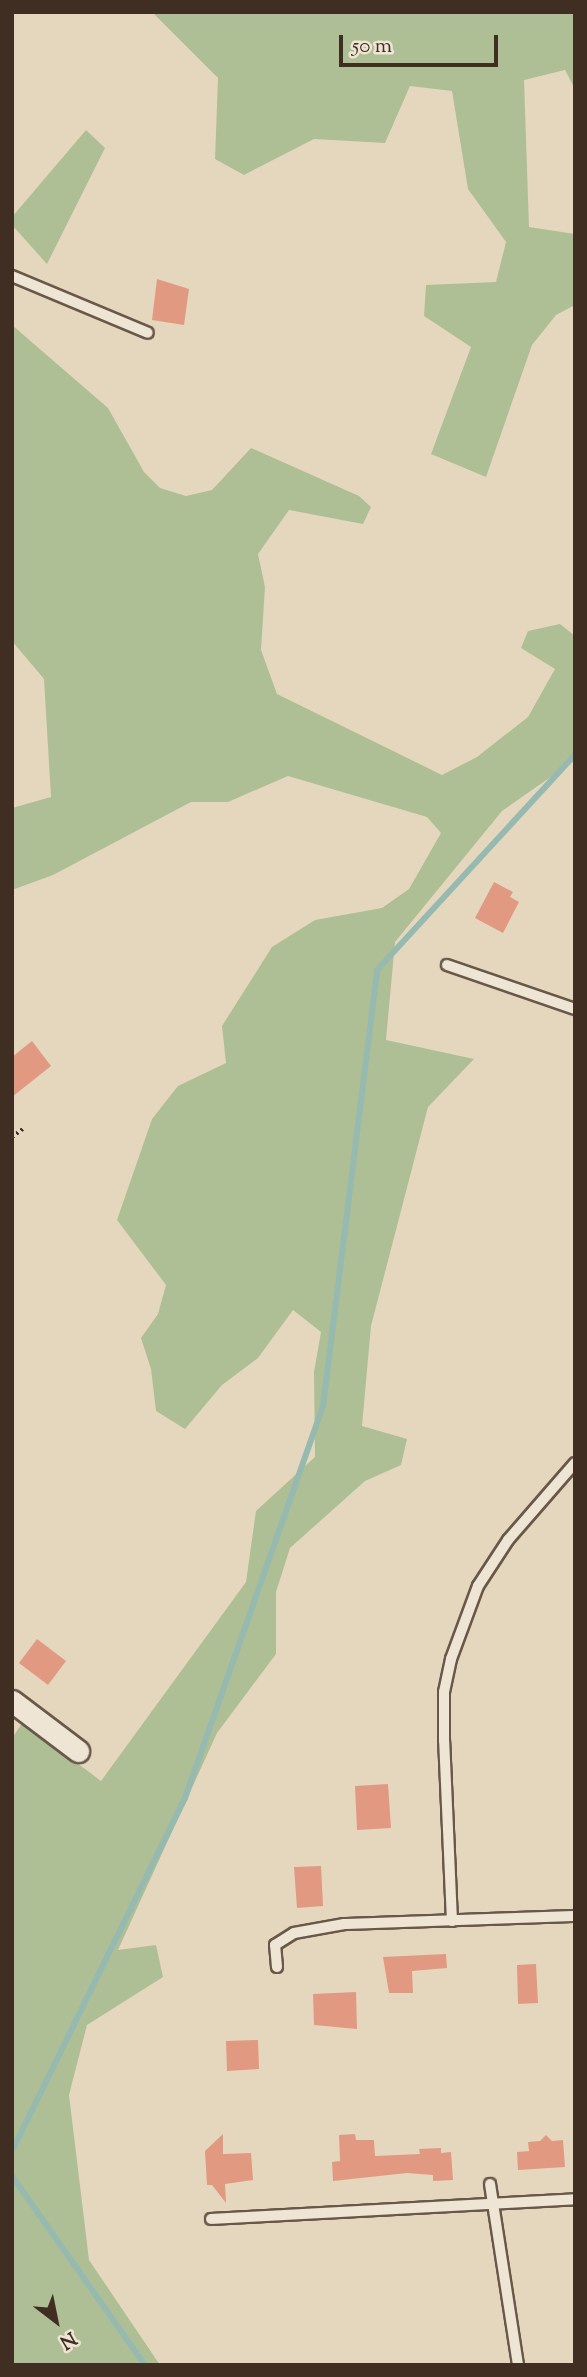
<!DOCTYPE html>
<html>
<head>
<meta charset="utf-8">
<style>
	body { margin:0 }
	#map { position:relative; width:587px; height:2377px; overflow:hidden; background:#e5d7bd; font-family:"Sorts Mill Goudy",serif }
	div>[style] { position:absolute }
	.green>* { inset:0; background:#afbf95 }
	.stream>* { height:6px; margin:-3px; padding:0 3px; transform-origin:3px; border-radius:3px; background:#96bab0 }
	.building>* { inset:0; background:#e29982 }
	.path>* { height:3.5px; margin-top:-1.75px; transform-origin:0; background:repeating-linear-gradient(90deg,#402e22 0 2px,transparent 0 5.5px) }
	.roads { filter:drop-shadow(2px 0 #695849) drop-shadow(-2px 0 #695849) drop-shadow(0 2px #695849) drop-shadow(0 -2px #695849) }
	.service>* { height:10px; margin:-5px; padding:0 5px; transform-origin:5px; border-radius:5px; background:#eee5d4 }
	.minor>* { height:21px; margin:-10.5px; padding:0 10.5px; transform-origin:10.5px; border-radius:10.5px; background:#eee5d4 }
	span { translate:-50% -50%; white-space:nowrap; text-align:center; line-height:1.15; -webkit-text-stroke:6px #eee5d4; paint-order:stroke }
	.frame { position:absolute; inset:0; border:14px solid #402e22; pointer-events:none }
	.north { position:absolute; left:21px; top:2286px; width:70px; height:70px; -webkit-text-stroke:5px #eee5d4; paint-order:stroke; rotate:148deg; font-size:19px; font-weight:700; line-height:28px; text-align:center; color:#402e22 }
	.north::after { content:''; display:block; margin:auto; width:24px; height:32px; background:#402e22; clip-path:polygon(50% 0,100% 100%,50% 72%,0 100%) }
	.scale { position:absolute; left:339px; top:35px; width:159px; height:32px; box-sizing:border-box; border:4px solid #402e22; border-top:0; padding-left:9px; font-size:21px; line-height:24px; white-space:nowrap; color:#402e22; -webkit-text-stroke:5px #eee5d4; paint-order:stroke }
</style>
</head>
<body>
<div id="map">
	<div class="green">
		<div style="clip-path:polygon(152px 12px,575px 12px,575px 89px,565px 70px,524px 80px,529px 227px,575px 234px,575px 305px,556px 315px,532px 345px,486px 477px,431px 454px,471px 347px,424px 316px,426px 285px,496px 282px,506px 242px,468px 189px,452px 91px,410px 86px,385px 143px,314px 139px,244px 175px,215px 159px,218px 78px)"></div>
		<div style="clip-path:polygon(86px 130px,105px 148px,47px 264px,12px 225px,12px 217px)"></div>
		<div style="clip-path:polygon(12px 325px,108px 408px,144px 472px,160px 488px,186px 496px,212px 490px,251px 448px,359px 496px,371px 507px,363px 524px,289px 510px,258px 554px,265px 587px,261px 650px,277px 694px,442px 775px,477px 757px,528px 717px,555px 669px,521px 648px,528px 631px,560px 624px,575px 636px,575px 760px,502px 811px,395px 942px,386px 1040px,474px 1059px,428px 1107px,371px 1326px,362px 1426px,407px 1439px,401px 1465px,365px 1481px,290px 1548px,276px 1592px,276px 1654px,217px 1733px,118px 1950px,156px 1945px,163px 1977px,87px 2025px,69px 2095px,89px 2260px,160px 2365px,12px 2365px,12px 1738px,23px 1722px,101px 1781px,246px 1582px,256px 1511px,315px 1457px,314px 1372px,321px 1332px,293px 1310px,258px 1358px,222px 1385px,185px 1429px,156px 1411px,151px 1369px,141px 1338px,158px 1314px,166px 1285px,117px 1220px,152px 1119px,178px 1086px,226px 1063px,222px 1026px,272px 947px,315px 920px,382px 908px,409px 889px,441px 833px,427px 817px,288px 776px,228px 802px,191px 802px,53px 875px,12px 890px,12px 808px,51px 797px,44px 679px,12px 641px)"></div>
	</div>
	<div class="stream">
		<div style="left:12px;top:2151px;width:393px;rotate:-63.9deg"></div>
		<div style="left:185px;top:1798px;width:416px;rotate:-70.6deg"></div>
		<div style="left:323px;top:1406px;width:439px;rotate:-82.9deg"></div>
		<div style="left:377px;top:970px;width:292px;rotate:-47.4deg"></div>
		<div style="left:12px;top:2176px;width:231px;rotate:54.9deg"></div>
	</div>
	<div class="building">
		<div style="clip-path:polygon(157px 279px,189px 289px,184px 325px,152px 320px)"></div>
		<div style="clip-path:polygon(494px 882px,513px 892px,510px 897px,519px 902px,503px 933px,475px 918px)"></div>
		<div style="clip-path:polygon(32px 1041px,51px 1066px,12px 1097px,12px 1057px)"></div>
		<div style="clip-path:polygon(37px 1639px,66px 1661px,48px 1685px,19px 1663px)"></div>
		<div style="clip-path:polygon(388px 1784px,391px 1828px,357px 1830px,355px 1786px)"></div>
		<div style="clip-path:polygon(321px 1866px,323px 1906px,297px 1908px,294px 1867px)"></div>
		<div style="clip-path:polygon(446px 1954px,447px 1968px,412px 1971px,413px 1993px,389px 1993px,383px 1957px)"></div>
		<div style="clip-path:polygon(536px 1964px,538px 2003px,518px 2004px,517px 1965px)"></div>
		<div style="clip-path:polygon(356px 1992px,357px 2029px,314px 2025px,313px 1994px)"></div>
		<div style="clip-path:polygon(258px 2040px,259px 2069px,227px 2071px,226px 2041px)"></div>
		<div style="clip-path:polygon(223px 2134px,223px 2154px,251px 2153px,253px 2180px,225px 2184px,226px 2203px,212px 2185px,207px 2185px,205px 2151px)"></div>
		<div style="clip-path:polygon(355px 2134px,356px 2140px,374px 2140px,375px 2156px,420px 2154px,419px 2149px,441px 2148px,441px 2153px,451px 2152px,453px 2180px,433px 2181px,433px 2175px,407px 2173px,333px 2181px,332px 2162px,340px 2161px,339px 2135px)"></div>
		<div style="clip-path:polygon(546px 2135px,552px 2141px,563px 2140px,565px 2167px,518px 2170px,517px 2152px,529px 2151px,528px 2142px,540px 2141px)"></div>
	</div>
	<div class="path">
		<div style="left:12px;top:1137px;width:15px;rotate:-37deg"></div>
	</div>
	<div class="roads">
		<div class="service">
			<div style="left:12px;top:276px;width:147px;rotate:22.7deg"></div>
			<div style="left:447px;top:965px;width:135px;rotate:19deg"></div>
			<div style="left:452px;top:1921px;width:180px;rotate:-92.5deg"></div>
			<div style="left:444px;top:1741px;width:49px;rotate:-90deg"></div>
			<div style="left:444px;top:1692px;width:34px;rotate:-78deg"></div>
			<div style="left:451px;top:1659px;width:78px;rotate:-69.7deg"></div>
			<div style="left:478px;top:1586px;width:55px;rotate:-56.9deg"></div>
			<div style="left:508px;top:1540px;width:102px;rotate:-49deg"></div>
			<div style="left:277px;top:1967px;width:22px;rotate:-95deg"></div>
			<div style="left:275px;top:1945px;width:22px;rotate:-32deg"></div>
			<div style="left:294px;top:1933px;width:51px;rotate:-10.2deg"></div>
			<div style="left:344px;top:1924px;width:231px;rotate:-2deg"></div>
			<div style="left:490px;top:2184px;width:183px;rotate:81.2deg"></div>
			<div style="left:211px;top:2219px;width:365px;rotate:-3.1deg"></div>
		</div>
		<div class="minor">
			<div style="left:12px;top:1701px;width:83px;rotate:37.1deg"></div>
		</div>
	</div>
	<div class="frame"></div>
	<div class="north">N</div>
	<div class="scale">50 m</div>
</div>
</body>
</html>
